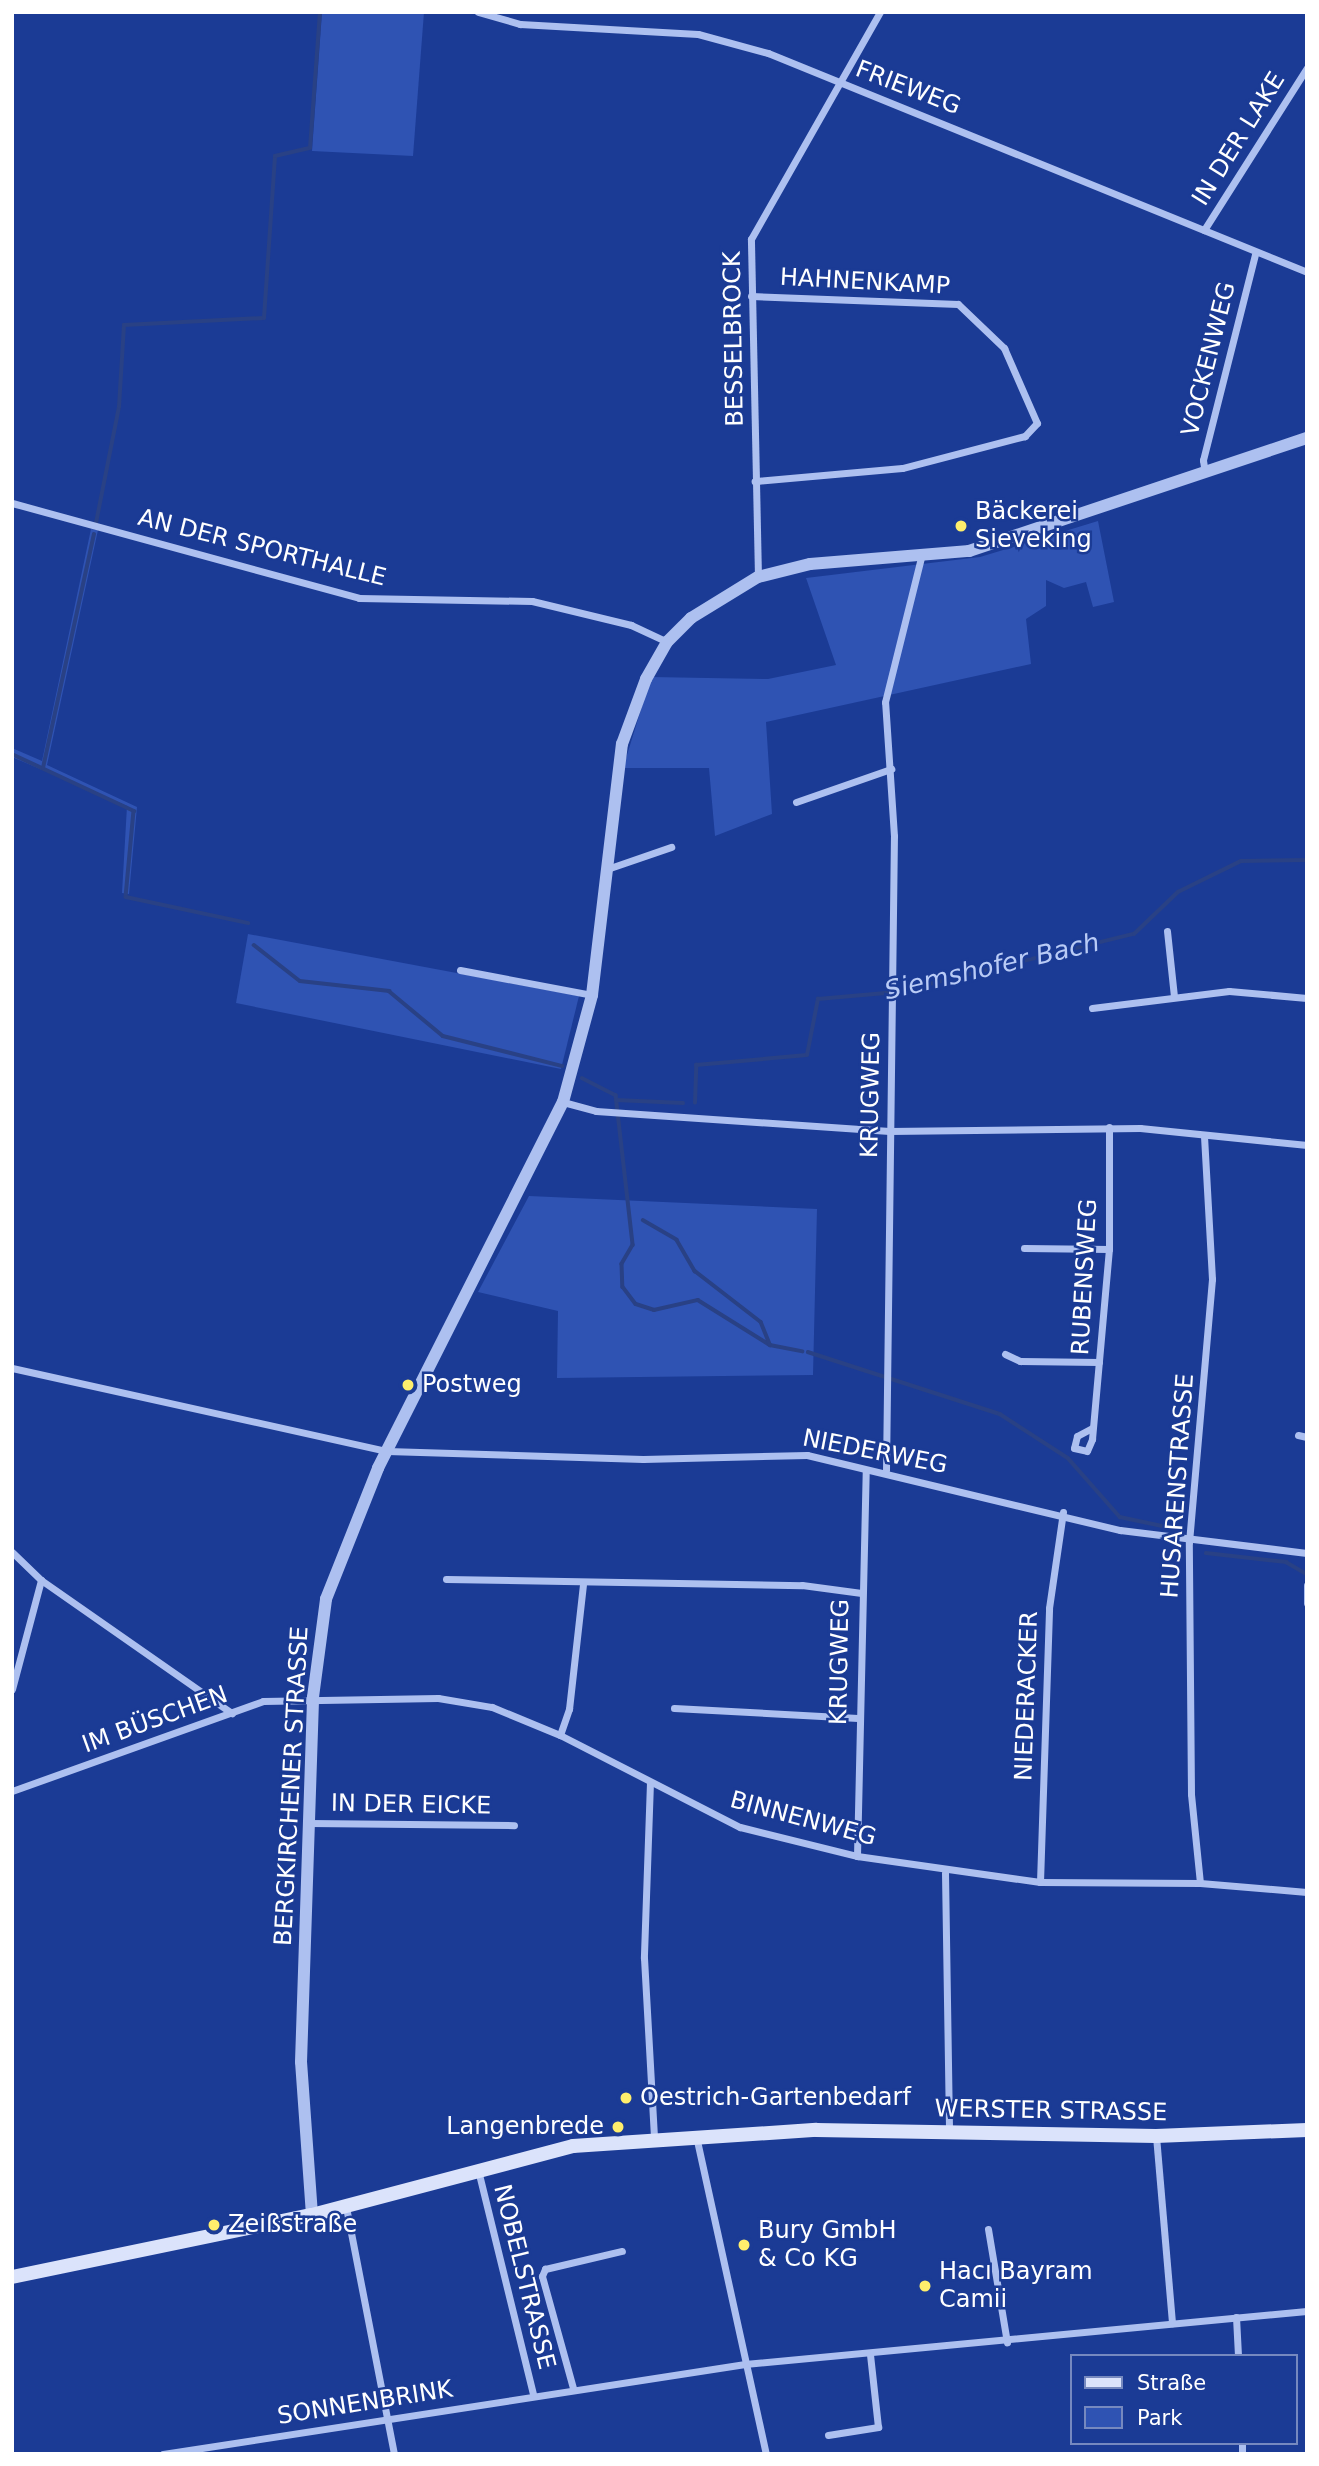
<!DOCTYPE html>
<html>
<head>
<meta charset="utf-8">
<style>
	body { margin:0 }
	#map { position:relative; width:1319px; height:2466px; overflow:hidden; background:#1b3b95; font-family:"DejaVu Sans",sans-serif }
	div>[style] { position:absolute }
	.green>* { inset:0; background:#2f53b3 }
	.stream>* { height:3.5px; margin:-1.75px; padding:0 1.75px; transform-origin:1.75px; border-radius:1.75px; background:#294185 }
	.minor>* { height:7px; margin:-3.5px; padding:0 3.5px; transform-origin:3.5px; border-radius:3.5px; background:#adc0f0 }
	.tertiary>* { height:12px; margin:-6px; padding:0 6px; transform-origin:6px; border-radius:6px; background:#adc0f0 }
	.secondary>* { height:14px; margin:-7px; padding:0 7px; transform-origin:7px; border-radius:7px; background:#dbe3fb }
	.dots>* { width:19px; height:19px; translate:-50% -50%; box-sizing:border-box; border:4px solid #1b3b95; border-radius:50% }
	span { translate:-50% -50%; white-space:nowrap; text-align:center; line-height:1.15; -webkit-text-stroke:5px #1b3b95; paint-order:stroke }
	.street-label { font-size:24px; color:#fff }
	.poi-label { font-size:24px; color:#fff }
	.left { translate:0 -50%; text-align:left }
	.right { translate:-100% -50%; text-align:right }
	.water-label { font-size:26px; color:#b9cbf6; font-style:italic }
	.frame { position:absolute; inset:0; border:14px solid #fff; pointer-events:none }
	.legend { position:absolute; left:1070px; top:2354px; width:228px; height:91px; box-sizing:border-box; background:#1b3b95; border:2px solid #7689bf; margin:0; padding:9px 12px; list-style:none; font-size:21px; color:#fff }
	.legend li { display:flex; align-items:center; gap:14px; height:35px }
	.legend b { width:35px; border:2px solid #7689bf }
</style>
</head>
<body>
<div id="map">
	<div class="green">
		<div style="clip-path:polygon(322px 12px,424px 12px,413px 156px,312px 151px)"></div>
		<div style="clip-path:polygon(1098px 521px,1114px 602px,1093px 607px,1086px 582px,1064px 588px,1046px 580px,1046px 606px,1026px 619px,1031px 664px,766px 722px,772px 814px,715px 836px,709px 768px,623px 768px,651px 677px,768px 679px,836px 665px,806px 578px,980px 557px)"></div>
		<div style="clip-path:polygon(91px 529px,98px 530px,47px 765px,137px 807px,129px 894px,122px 893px,127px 806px,12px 757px,12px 748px,42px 761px)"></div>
		<div style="clip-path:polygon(248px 934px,579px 996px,561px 1069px,236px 1003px)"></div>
		<div style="clip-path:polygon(529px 1196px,817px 1209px,813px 1375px,557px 1378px,558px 1311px,478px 1292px)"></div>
	</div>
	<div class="stream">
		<div style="left:96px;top:523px;width:118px;rotate:-78.8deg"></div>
		<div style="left:119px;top:407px;width:82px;rotate:-86.5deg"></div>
		<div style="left:124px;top:325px;width:140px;rotate:-2.9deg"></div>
		<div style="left:264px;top:318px;width:162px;rotate:-86.1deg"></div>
		<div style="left:275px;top:156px;width:36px;rotate:-13deg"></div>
		<div style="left:310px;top:148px;width:136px;rotate:-85.8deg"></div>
		<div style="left:12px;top:754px;width:135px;rotate:25deg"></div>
		<div style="left:134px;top:811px;width:86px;rotate:95.3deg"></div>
		<div style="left:126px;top:897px;width:125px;rotate:12deg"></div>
		<div style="left:43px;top:768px;width:239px;rotate:-77.7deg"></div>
		<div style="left:254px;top:945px;width:58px;rotate:38deg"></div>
		<div style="left:300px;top:981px;width:90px;rotate:6.4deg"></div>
		<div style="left:389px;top:991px;width:70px;rotate:39.8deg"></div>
		<div style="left:443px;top:1036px;width:123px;rotate:14.1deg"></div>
		<div style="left:582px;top:1078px;width:38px;rotate:27deg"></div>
		<div style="left:616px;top:1095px;width:151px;rotate:83.5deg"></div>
		<div style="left:633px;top:1245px;width:22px;rotate:120deg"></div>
		<div style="left:622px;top:1264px;width:23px;rotate:88deg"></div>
		<div style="left:623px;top:1287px;width:21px;rotate:53deg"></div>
		<div style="left:636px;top:1304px;width:19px;rotate:18deg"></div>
		<div style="left:654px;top:1310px;width:45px;rotate:-12.8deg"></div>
		<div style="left:698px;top:1300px;width:85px;rotate:32deg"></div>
		<div style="left:770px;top:1345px;width:33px;rotate:11deg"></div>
		<div style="left:616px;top:1100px;width:67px;rotate:2.6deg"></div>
		<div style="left:695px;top:1103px;width:38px;rotate:-88deg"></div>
		<div style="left:696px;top:1065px;width:111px;rotate:-5.1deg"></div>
		<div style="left:807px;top:1055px;width:57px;rotate:-78.9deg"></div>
		<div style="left:818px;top:999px;width:79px;rotate:-5.1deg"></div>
		<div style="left:897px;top:992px;width:244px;rotate:-13.8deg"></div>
		<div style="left:1134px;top:934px;width:61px;rotate:-43.7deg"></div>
		<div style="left:1178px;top:892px;width:70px;rotate:-26.2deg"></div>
		<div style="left:1241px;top:861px;width:66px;rotate:-0.9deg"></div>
		<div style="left:643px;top:1220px;width:39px;rotate:30deg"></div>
		<div style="left:677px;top:1240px;width:36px;rotate:60deg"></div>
		<div style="left:695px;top:1271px;width:83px;rotate:37.7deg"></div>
		<div style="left:761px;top:1322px;width:24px;rotate:68deg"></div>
		<div style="left:808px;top:1352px;width:202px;rotate:17.9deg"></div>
		<div style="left:1000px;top:1414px;width:81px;rotate:32.9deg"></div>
		<div style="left:1068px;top:1458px;width:79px;rotate:48.6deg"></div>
		<div style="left:1120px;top:1517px;width:62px;rotate:12deg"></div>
		<div style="left:1206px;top:1553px;width:81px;rotate:6.4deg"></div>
		<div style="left:1286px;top:1562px;width:24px;rotate:30deg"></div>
	</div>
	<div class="minor">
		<div style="left:478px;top:12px;width:44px;rotate:15.9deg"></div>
		<div style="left:520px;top:24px;width:178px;rotate:3.2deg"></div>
		<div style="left:698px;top:34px;width:73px;rotate:15.2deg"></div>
		<div style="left:768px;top:53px;width:582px;rotate:22.11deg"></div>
		<div style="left:1204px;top:230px;width:192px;rotate:-57.6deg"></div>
		<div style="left:751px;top:296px;width:207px;rotate:2.2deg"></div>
		<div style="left:958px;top:304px;width:64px;rotate:43.7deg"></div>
		<div style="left:1004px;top:348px;width:82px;rotate:66.3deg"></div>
		<div style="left:1037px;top:423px;width:18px;rotate:133deg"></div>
		<div style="left:1025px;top:436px;width:127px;rotate:165.4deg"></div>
		<div style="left:902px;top:468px;width:148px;rotate:174.9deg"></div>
		<div style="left:1205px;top:473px;width:13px;rotate:-99deg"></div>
		<div style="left:1203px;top:460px;width:212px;rotate:-75.8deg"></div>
		<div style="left:12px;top:503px;width:360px;rotate:15.3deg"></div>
		<div style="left:359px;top:598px;width:173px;rotate:1deg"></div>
		<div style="left:532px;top:601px;width:102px;rotate:13.6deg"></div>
		<div style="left:631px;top:625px;width:40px;rotate:25deg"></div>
		<div style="left:758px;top:577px;width:338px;rotate:-91.2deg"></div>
		<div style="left:751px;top:239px;width:261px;rotate:-60.4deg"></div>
		<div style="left:796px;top:802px;width:101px;rotate:-19.2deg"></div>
		<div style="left:607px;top:869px;width:68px;rotate:-19deg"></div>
		<div style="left:1167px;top:931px;width:66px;rotate:83.9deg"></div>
		<div style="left:460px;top:970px;width:134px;rotate:10.7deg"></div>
		<div style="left:1092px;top:1008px;width:138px;rotate:-7.1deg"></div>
		<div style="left:1229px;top:991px;width:78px;rotate:5.1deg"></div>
		<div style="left:563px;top:1102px;width:34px;rotate:15deg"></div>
		<div style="left:596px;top:1111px;width:294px;rotate:3.9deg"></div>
		<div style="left:889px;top:1131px;width:251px;rotate:-0.7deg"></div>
		<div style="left:1140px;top:1128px;width:168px;rotate:5.8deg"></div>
		<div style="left:1024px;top:1248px;width:85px;rotate:0.7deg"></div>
		<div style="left:1005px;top:1354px;width:17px;rotate:25deg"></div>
		<div style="left:1020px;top:1361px;width:79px;rotate:0.7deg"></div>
		<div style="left:12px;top:1368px;width:384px;rotate:12.5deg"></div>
		<div style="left:387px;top:1451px;width:256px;rotate:1.8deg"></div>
		<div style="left:643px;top:1459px;width:164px;rotate:-1.4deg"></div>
		<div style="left:807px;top:1455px;width:322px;rotate:13.5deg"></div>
		<div style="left:1120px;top:1530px;width:188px;rotate:7deg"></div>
		<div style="left:1092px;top:1428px;width:17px;rotate:152deg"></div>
		<div style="left:1077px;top:1436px;width:12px;rotate:104deg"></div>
		<div style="left:1074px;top:1448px;width:13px;rotate:13deg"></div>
		<div style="left:1087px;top:1451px;width:13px;rotate:-67deg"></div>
		<div style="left:1092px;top:1439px;width:191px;rotate:-84.9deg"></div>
		<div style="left:1109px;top:1249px;width:122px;rotate:-90deg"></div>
		<div style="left:1298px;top:1435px;width:9px;rotate:13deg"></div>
		<div style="left:886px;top:1470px;width:634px;rotate:-89.28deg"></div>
		<div style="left:894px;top:836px;width:134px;rotate:-93.8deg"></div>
		<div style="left:885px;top:702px;width:148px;rotate:-76deg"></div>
		<div style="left:12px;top:1552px;width:40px;rotate:44deg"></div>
		<div style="left:41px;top:1580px;width:233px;rotate:34.9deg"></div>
		<div style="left:446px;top:1579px;width:356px;rotate:1deg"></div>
		<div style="left:802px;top:1585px;width:60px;rotate:7.7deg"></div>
		<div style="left:1307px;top:1585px;width:18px;rotate:90deg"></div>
		<div style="left:12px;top:1689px;width:113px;rotate:-75.1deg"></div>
		<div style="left:674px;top:1708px;width:184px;rotate:3.1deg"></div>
		<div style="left:560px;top:1735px;width:28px;rotate:-71deg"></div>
		<div style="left:569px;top:1709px;width:125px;rotate:-83.6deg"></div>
		<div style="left:650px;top:1782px;width:176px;rotate:92deg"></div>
		<div style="left:644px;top:1958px;width:181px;rotate:86.8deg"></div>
		<div style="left:12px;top:1791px;width:267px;rotate:-19.7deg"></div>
		<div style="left:263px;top:1701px;width:175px;rotate:-1deg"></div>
		<div style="left:438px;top:1698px;width:55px;rotate:9.5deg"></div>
		<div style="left:492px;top:1707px;width:74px;rotate:22.4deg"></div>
		<div style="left:560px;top:1735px;width:202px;rotate:27.1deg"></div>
		<div style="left:740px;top:1827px;width:121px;rotate:13.9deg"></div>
		<div style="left:857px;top:1856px;width:185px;rotate:8.1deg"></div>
		<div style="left:1040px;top:1882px;width:160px;rotate:0.4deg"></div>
		<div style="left:1200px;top:1883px;width:107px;rotate:4.8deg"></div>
		<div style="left:309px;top:1823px;width:205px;rotate:0.6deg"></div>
		<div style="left:857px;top:1856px;width:386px;rotate:-88.7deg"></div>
		<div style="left:945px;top:1873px;width:259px;rotate:89.1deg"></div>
		<div style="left:1040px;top:1882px;width:274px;rotate:-88.1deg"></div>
		<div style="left:1049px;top:1608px;width:97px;rotate:-81.7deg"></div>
		<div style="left:1200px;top:1883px;width:89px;rotate:-95.8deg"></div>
		<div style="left:1191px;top:1794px;width:252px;rotate:-90.5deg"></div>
		<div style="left:1189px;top:1542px;width:264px;rotate:-85deg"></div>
		<div style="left:1212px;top:1279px;width:144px;rotate:-93.2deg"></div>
		<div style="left:696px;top:2136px;width:326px;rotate:77.6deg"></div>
		<div style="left:1156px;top:2136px;width:188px;rotate:85.1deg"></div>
		<div style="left:478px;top:2170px;width:231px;rotate:76.2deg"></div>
		<div style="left:346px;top:2207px;width:252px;rotate:79deg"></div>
		<div style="left:988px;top:2229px;width:115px;rotate:80.5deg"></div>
		<div style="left:1236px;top:2317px;width:39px;rotate:87deg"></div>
		<div style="left:573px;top:2388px;width:116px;rotate:-105.5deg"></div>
		<div style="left:542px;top:2276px;width:8px;rotate:-67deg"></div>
		<div style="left:545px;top:2269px;width:79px;rotate:-13.2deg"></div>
		<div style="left:828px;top:2435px;width:51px;rotate:-9.1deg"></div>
		<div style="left:878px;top:2427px;width:72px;rotate:-96.3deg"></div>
		<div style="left:1242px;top:2443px;width:11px;rotate:90deg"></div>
		<div style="left:163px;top:2454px;width:589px;rotate:-8.79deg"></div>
		<div style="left:745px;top:2364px;width:564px;rotate:-5.39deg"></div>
	</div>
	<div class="tertiary">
		<div style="left:312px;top:2215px;width:153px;rotate:-94.1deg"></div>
		<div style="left:301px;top:2062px;width:365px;rotate:-88.1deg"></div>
		<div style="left:313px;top:1697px;width:99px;rotate:-82.4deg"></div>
		<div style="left:326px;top:1599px;width:141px;rotate:-68.3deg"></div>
		<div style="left:378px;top:1468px;width:410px;rotate:-63.2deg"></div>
		<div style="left:563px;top:1102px;width:111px;rotate:-74.8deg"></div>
		<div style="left:592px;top:995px;width:253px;rotate:-83.2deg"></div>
		<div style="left:622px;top:744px;width:69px;rotate:-69.7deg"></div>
		<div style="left:646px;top:679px;width:43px;rotate:-60.4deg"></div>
		<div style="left:667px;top:642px;width:34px;rotate:-45deg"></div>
		<div style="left:691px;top:618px;width:79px;rotate:-31.5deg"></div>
		<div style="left:758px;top:577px;width:54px;rotate:-14deg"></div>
		<div style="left:810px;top:564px;width:160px;rotate:-4.7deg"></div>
		<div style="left:969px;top:551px;width:356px;rotate:-18.5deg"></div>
	</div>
	<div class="secondary">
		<div style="left:12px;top:2277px;width:306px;rotate:-11.7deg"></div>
		<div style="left:312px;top:2215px;width:270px;rotate:-14.8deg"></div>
		<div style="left:573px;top:2146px;width:244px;rotate:-3.8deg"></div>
		<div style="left:816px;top:2130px;width:340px;rotate:1deg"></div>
		<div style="left:1156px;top:2136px;width:151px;rotate:-2.3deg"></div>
	</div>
	<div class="dots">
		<div style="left:961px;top:526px;background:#ffee6c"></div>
		<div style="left:408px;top:1385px;background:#ffee6c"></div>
		<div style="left:626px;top:2098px;background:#ffee6c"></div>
		<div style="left:618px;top:2127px;background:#ffee6c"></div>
		<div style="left:214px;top:2225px;background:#ffee6c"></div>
		<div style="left:744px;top:2245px;background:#ffee6c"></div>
		<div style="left:925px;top:2286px;background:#ffee6c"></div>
	</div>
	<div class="street-label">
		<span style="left:908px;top:88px;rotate:21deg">FRIEWEG</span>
		<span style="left:1239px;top:139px;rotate:-58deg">IN DER LAKE</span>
		<span style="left:865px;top:282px;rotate:3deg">HAHNENKAMP</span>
		<span style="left:734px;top:339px;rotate:-91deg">BESSELBROCK</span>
		<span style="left:1209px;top:359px;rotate:-76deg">VOCKENWEG</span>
		<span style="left:262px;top:548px;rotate:14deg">AN DER SPORTHALLE</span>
		<span style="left:871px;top:1095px;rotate:-89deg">KRUGWEG</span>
		<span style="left:1085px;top:1277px;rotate:-87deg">RUBENSWEG</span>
		<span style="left:875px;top:1452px;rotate:11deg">NIEDERWEG</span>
		<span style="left:1178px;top:1486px;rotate:-86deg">HUSARENSTRASSE</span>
		<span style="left:840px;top:1662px;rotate:-89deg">KRUGWEG</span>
		<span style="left:1027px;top:1696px;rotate:-88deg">NIEDERACKER</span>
		<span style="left:155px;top:1720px;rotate:-20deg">IM BÜSCHEN</span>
		<span style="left:292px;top:1786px;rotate:-87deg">BERGKIRCHENER STRASSE</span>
		<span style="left:411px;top:1805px;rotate:1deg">IN DER EICKE</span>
		<span style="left:803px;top:1819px;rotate:15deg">BINNENWEG</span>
		<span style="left:1051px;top:2111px;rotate:1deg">WERSTER STRASSE</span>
		<span style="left:524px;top:2277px;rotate:76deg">NOBELSTRASSE</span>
		<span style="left:365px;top:2403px;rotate:-9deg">SONNENBRINK</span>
	</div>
	<div class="poi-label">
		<span class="left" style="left:975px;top:526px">Bäckerei<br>Sieveking</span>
		<span class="left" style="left:422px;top:1385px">Postweg</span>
		<span class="left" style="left:640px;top:2098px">Oestrich-Gartenbedarf</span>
		<span class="right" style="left:604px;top:2127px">Langenbrede</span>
		<span class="left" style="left:228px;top:2225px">Zeißstraße</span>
		<span class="left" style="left:758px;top:2245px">Bury GmbH<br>&amp; Co KG</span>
		<span class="left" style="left:939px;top:2286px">Hacı Bayram<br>Camii</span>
	</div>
	<div class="water-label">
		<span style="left:992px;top:967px;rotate:-13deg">Siemshofer Bach</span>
	</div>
	<div class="frame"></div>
	<ul class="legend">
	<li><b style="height:9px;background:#dbe3fb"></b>Straße</li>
	<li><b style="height:19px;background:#2f53b3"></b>Park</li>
	</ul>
</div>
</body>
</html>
